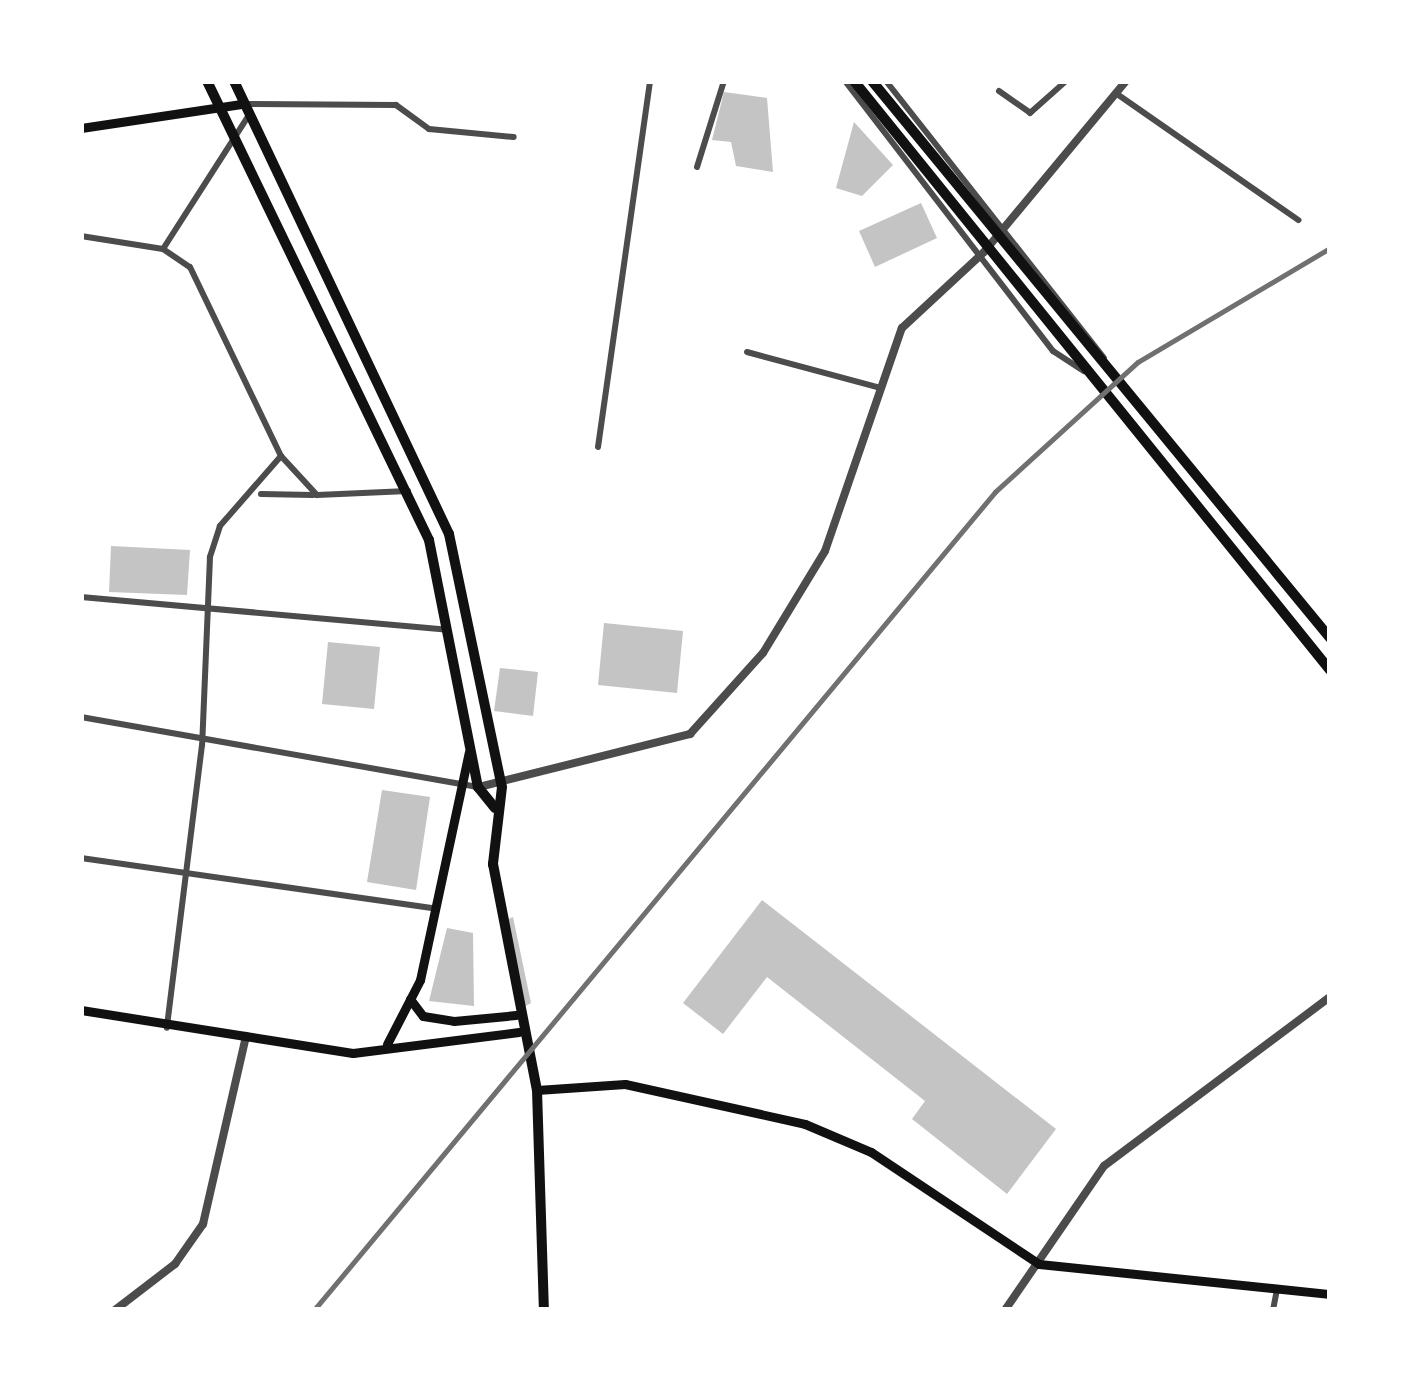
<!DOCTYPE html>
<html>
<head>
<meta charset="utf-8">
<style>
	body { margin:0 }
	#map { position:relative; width:1411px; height:1391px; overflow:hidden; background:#fff; font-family:"Playfair Display",serif }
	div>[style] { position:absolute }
	.building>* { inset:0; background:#c4c4c4 }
	.minor>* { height:6px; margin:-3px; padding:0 3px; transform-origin:3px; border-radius:3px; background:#4c4c4c }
	.tertiary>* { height:8px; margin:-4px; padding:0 4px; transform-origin:4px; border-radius:4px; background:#4c4c4c }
	.secondary>* { height:9px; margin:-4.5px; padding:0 4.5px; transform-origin:4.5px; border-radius:4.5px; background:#111 }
	.primary>* { height:10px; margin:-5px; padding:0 5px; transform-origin:5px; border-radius:5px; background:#111 }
	.trunk>* { height:10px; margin:-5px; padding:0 5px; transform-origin:5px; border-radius:5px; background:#111 }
	.rail>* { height:4.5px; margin:-2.25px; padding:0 2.25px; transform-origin:2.25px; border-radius:2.25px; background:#707070 }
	span { translate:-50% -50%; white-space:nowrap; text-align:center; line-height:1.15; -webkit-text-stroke:9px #fff; paint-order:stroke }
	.frame { position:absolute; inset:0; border:84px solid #fff; pointer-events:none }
</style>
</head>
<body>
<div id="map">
	<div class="building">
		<div style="clip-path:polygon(724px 92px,767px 98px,773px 172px,736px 166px,731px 142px,712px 140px)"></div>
		<div style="clip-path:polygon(854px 122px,893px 165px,862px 196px,836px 188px)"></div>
		<div style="clip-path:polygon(921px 203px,937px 238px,875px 267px,859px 231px)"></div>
		<div style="clip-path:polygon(111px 546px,190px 550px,187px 595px,109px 592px)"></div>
		<div style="clip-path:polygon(604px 623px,683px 631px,677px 693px,598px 685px)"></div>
		<div style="clip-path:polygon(328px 642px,380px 647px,374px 709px,322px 704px)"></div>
		<div style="clip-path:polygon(500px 668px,538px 672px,533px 716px,494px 711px)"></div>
		<div style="clip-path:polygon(382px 790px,430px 797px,416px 890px,367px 882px)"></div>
		<div style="clip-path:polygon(762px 900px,1056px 1129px,1007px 1194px,912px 1119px,925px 1101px,767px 977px,723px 1034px,683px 1003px)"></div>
		<div style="clip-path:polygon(513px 917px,531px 1003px,524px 1007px,506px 920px)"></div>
		<div style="clip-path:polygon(447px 928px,473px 933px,474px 1006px,429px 1001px)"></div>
	</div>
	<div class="minor">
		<div style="left:845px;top:81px;width:341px;rotate:52.4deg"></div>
		<div style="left:1053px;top:351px;width:37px;rotate:33deg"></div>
		<div style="left:886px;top:81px;width:352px;rotate:51.8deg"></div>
		<div style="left:999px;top:91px;width:38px;rotate:35deg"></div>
		<div style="left:1030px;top:113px;width:48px;rotate:-41.6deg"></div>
		<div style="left:1117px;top:94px;width:221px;rotate:34.8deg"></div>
		<div style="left:245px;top:104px;width:151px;rotate:0.4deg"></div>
		<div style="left:396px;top:105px;width:41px;rotate:36deg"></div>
		<div style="left:429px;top:129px;width:85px;rotate:5.4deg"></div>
		<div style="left:697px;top:167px;width:90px;rotate:-72.6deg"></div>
		<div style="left:81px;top:236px;width:83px;rotate:9deg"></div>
		<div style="left:163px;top:249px;width:32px;rotate:34deg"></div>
		<div style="left:190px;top:267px;width:210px;rotate:64.3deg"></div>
		<div style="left:281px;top:456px;width:93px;rotate:131.1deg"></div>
		<div style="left:220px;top:526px;width:33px;rotate:108deg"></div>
		<div style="left:210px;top:557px;width:188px;rotate:92.4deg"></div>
		<div style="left:202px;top:745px;width:285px;rotate:97.1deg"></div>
		<div style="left:163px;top:249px;width:156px;rotate:-57.3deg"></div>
		<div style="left:747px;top:352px;width:138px;rotate:15.1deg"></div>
		<div style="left:598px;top:447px;width:370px;rotate:-81.9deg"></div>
		<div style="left:281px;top:456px;width:53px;rotate:47.3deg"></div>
		<div style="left:317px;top:495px;width:91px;rotate:-2.5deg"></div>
		<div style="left:261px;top:494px;width:52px;rotate:1.1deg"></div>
		<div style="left:81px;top:597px;width:368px;rotate:5.1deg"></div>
		<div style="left:81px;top:717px;width:403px;rotate:10deg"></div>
		<div style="left:81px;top:858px;width:356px;rotate:8.1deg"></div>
		<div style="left:1273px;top:1310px;width:20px;rotate:-79deg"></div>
	</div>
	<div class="tertiary">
		<div style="left:479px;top:787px;width:218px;rotate:-14.1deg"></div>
		<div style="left:690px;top:734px;width:109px;rotate:-48deg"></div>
		<div style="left:763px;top:653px;width:119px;rotate:-58.7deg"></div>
		<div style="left:825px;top:551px;width:236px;rotate:-71deg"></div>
		<div style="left:902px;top:328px;width:112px;rotate:-42.8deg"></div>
		<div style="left:984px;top:252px;width:222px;rotate:-50.3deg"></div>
		<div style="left:115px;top:1310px;width:76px;rotate:-37.5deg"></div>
		<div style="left:175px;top:1264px;width:49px;rotate:-55deg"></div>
		<div style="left:203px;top:1224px;width:193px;rotate:-77.1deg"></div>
		<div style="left:1005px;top:1310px;width:175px;rotate:-55.5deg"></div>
		<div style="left:1104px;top:1166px;width:282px;rotate:-36.8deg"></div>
	</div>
	<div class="secondary">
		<div style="left:81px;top:128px;width:162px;rotate:-8.5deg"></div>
		<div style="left:410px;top:999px;width:21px;rotate:53deg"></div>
		<div style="left:423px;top:1016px;width:31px;rotate:9deg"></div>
		<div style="left:454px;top:1021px;width:62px;rotate:-5.5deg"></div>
		<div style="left:81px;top:1010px;width:275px;rotate:9deg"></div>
		<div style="left:353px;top:1053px;width:167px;rotate:-7.2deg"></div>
		<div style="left:387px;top:1044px;width:72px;rotate:-62.7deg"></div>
		<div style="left:420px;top:980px;width:233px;rotate:-77.9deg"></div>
		<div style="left:537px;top:1090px;width:88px;rotate:-3.9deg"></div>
		<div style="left:625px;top:1084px;width:184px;rotate:12.5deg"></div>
		<div style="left:805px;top:1124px;width:72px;rotate:23deg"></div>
		<div style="left:871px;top:1152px;width:202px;rotate:33.7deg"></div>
		<div style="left:1039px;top:1264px;width:293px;rotate:5.9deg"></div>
	</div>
	<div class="primary">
		<div style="left:854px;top:81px;width:757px;rotate:51.06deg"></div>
		<div style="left:872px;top:81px;width:721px;rotate:50.57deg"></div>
	</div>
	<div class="trunk">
		<div style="left:207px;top:81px;width:510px;rotate:64.19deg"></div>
		<div style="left:429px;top:540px;width:252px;rotate:78.8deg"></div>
		<div style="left:478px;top:787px;width:27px;rotate:51deg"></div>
		<div style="left:234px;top:81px;width:501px;rotate:64.61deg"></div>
		<div style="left:449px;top:534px;width:258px;rotate:78.2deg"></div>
		<div style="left:502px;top:787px;width:78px;rotate:96.7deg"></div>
		<div style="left:493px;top:864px;width:230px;rotate:79deg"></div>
		<div style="left:537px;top:1090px;width:220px;rotate:88.2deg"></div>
	</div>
	<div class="rail">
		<div style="left:314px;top:1310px;width:1064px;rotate:-50.22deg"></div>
		<div style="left:995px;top:492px;width:193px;rotate:-42.3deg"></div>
		<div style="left:1138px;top:362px;width:223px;rotate:-30.7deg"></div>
	</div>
	<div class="frame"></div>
</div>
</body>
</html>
